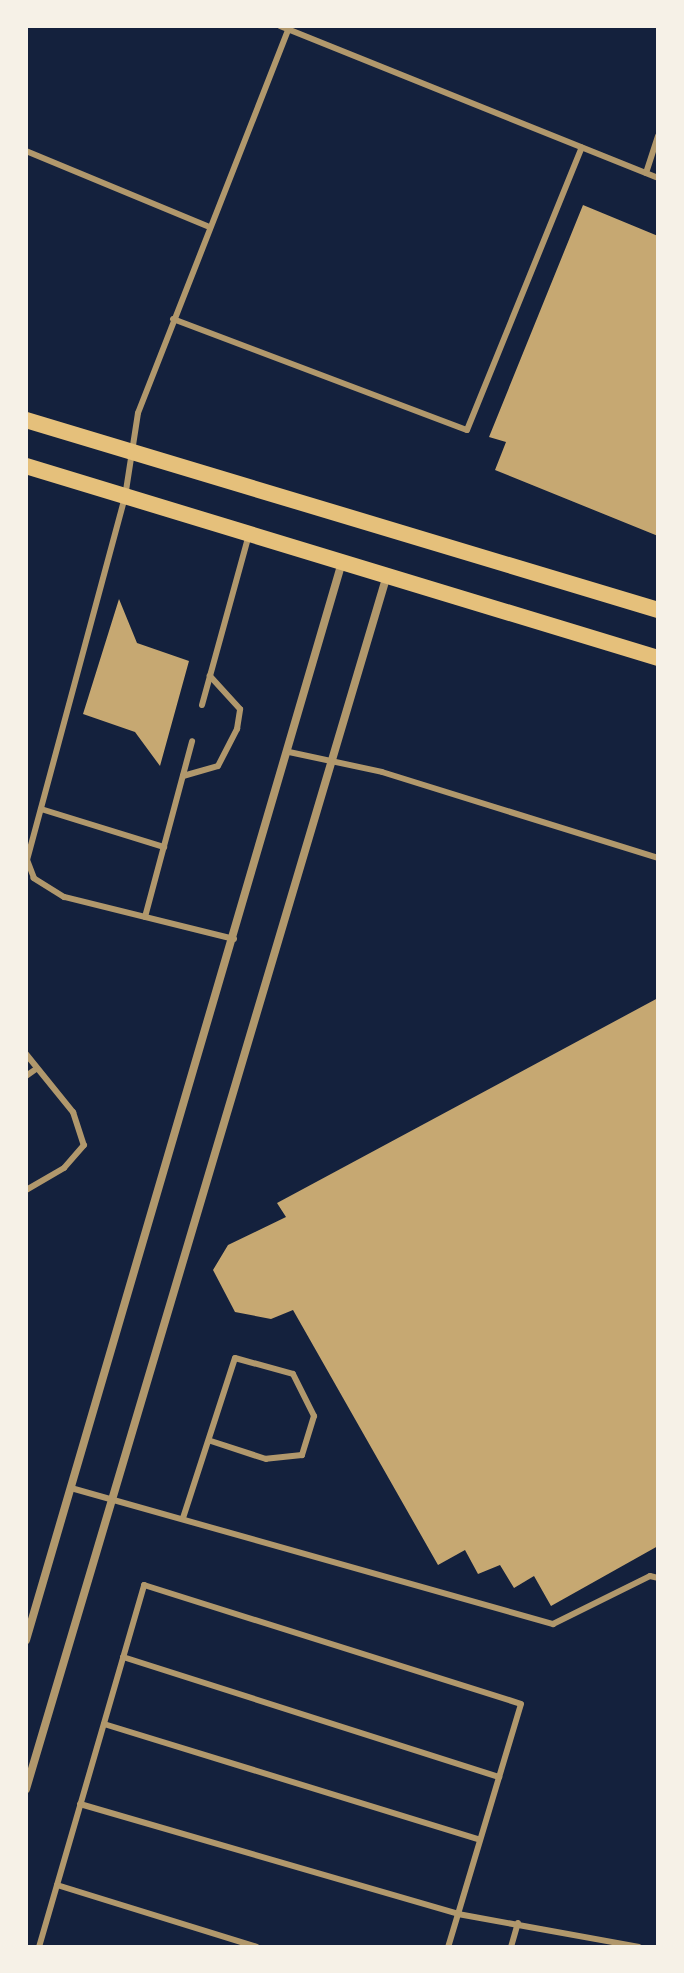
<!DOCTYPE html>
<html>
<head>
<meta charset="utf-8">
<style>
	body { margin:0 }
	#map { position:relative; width:684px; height:1973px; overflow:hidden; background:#14213d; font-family:"Nunito Sans",sans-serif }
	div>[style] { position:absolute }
	.building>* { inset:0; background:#c6a872 }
	.service>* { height:6px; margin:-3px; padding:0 3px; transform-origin:3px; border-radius:3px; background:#b1986c }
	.minor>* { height:8px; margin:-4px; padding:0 4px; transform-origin:4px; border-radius:4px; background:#b1986c }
	.secondary>* { height:16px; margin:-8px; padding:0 8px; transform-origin:8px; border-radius:8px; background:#e5c07b }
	span { translate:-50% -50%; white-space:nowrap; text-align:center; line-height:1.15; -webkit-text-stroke:6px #f6f1e7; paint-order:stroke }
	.frame { position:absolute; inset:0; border:28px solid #f6f1e7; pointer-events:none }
</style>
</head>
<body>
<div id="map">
	<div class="building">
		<div style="clip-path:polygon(583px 205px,658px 236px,658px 536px,495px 470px,506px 442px,489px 437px)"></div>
		<div style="clip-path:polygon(119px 599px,137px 643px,189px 661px,160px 766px,135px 732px,83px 714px)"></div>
		<div style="clip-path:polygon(658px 998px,658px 1546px,551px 1606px,534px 1576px,514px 1588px,500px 1565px,478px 1574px,465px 1550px,438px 1565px,293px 1310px,271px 1319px,235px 1312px,213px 1270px,228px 1245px,286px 1217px,277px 1203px)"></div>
	</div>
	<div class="service">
		<div style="left:280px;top:26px;width:407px;rotate:21.9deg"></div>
		<div style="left:26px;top:151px;width:196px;rotate:22.5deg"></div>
		<div style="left:646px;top:173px;width:39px;rotate:-72deg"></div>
		<div style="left:173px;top:319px;width:314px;rotate:20.7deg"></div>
		<div style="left:467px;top:430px;width:305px;rotate:-67.9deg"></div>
		<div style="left:202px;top:705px;width:177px;rotate:-74.6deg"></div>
		<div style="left:289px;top:752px;width:95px;rotate:12.1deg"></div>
		<div style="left:382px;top:772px;width:289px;rotate:17.3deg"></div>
		<div style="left:183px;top:776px;width:36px;rotate:-16deg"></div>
		<div style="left:218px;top:766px;width:42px;rotate:-62.8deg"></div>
		<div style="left:237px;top:729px;width:20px;rotate:-81deg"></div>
		<div style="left:240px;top:709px;width:45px;rotate:-132.3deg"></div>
		<div style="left:41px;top:809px;width:129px;rotate:17.2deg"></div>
		<div style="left:145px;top:917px;width:182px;rotate:-75deg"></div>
		<div style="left:234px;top:939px;width:175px;rotate:-166.1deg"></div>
		<div style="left:64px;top:897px;width:36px;rotate:-148deg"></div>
		<div style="left:34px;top:878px;width:19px;rotate:-111deg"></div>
		<div style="left:27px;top:860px;width:376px;rotate:-74.9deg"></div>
		<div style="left:125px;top:497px;width:85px;rotate:-81.2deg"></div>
		<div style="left:138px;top:413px;width:416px;rotate:-68.6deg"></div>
		<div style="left:26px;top:1054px;width:75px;rotate:51deg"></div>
		<div style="left:73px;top:1112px;width:35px;rotate:72deg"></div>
		<div style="left:84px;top:1145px;width:30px;rotate:131deg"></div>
		<div style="left:64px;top:1168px;width:44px;rotate:149.9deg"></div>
		<div style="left:26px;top:1076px;width:12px;rotate:-35deg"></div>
		<div style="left:71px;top:1488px;width:501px;rotate:15.76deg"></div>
		<div style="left:553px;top:1624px;width:108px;rotate:-26.3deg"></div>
		<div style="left:650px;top:1576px;width:8px;rotate:14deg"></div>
		<div style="left:183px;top:1518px;width:168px;rotate:-72deg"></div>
		<div style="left:235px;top:1358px;width:60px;rotate:15.4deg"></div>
		<div style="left:293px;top:1374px;width:47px;rotate:63.4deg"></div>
		<div style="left:314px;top:1416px;width:41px;rotate:107.1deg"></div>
		<div style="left:302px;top:1455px;width:36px;rotate:174deg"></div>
		<div style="left:266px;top:1459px;width:58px;rotate:-161.9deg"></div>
		<div style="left:123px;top:1657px;width:395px;rotate:17.7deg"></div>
		<div style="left:104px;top:1724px;width:393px;rotate:17.1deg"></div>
		<div style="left:80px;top:1804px;width:394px;rotate:16.2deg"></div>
		<div style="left:458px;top:1914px;width:184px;rotate:10.3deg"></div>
		<div style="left:57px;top:1885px;width:209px;rotate:17.2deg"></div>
		<div style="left:39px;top:1947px;width:377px;rotate:-73.8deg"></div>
		<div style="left:144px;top:1585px;width:395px;rotate:17.5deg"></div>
		<div style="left:521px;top:1704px;width:254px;rotate:106.7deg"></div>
		<div style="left:511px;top:1947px;width:25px;rotate:-74deg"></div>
	</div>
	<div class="minor">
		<div style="left:26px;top:1640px;width:1123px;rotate:-73.66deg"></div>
		<div style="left:26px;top:1789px;width:1267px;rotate:-73.44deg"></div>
	</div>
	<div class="secondary">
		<div style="left:26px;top:420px;width:660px;rotate:16.73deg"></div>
		<div style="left:26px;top:466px;width:661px;rotate:16.9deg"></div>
	</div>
	<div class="frame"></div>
</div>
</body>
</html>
